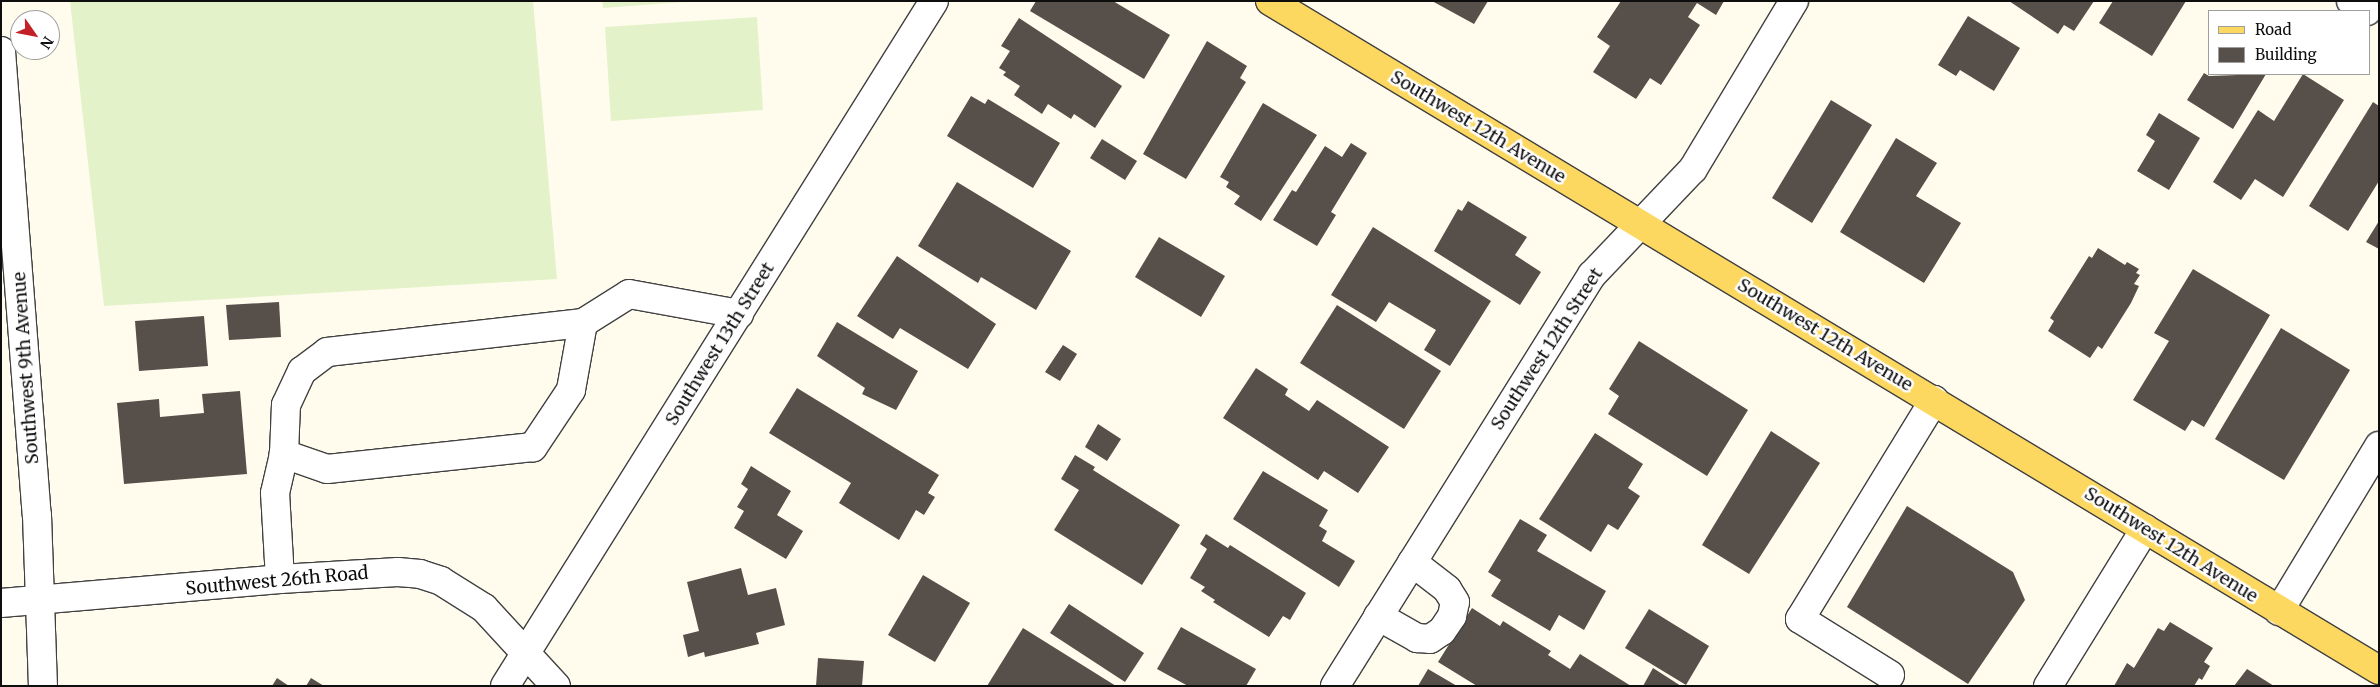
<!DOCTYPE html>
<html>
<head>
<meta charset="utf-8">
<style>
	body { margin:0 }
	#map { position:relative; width:2380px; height:687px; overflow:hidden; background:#fffcee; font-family:Merriweather,serif }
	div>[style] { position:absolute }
	.pitch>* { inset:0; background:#e3f2c9 }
	.building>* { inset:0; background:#574f4a }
	.roads { filter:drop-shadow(1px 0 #414141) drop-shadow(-1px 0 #414141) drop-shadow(0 1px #414141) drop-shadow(0 -1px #414141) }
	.minor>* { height:28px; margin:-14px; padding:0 14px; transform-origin:14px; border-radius:14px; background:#fff }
	.major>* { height:28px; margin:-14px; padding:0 14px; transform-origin:14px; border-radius:14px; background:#fdd861 }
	span { translate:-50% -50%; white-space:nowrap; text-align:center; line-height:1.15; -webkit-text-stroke:5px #fff; paint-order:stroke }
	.street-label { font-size:18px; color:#0e0e0e }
	.frame { position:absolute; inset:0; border:2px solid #0e0e0e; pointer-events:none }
	.legend { position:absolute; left:2208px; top:10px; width:162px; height:65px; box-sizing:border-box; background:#fff; border:1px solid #9f9f9f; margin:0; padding:6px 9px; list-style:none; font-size:15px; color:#0e0e0e }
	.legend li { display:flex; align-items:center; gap:10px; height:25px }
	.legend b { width:25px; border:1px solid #9f9f9f }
	.north { position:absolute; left:10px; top:10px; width:50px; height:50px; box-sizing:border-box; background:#fff; border:1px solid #9f9f9f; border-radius:50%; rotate:123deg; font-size:14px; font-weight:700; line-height:20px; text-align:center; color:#0e0e0e }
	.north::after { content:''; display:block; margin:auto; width:18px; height:22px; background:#c22127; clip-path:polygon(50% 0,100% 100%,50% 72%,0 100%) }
</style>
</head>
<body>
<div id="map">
	<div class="pitch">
		<div style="clip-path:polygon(70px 1px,533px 1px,557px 279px,104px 306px)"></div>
		<div style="clip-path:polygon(602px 1px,696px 1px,603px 8px)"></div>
		<div style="clip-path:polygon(757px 17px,763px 110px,611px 121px,605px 27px)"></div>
	</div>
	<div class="building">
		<div style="clip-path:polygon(1036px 1px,1113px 1px,1170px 35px,1144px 79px,1030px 11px)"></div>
		<div style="clip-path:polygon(1432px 1px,1488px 1px,1474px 24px)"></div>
		<div style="clip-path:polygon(1621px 1px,1724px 1px,1716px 15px,1697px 3px,1688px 17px,1700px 25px,1661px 85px,1650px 78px,1636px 99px,1593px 72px,1610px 46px,1597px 37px)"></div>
		<div style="clip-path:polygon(2009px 1px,2094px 1px,2074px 31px,2064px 25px,2058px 34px)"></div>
		<div style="clip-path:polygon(2113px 1px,2186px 1px,2152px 56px,2099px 23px)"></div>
		<div style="clip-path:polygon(1968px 16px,2020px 48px,1994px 91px,1960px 70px,1956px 76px,1938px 65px)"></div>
		<div style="clip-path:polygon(1019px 18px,1122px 86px,1095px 128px,1074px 114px,1071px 119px,1048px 104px,1042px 114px,1014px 95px,1020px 86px,1003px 75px,1006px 72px,999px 68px,1010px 51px,1001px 46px)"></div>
		<div style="clip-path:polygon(1207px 41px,1247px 66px,1240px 78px,1246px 82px,1186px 179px,1143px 154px)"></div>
		<div style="clip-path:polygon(2204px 73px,2209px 76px,2266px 74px,2233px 129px,2187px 100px)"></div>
		<div style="clip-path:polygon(2303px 74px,2344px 100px,2283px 197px,2255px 179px,2241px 200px,2213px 182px,2258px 110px,2274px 121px)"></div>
		<div style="clip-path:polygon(971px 96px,985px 104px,988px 99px,1060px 143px,1033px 188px,947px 136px)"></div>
		<div style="clip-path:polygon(1831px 100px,1872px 125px,1812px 223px,1772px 198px)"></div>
		<div style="clip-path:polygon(2373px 102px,2379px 106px,2379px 181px,2348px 231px,2309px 206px)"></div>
		<div style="clip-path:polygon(1263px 103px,1317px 135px,1261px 221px,1234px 204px,1240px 196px,1226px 187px,1229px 182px,1220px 177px)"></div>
		<div style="clip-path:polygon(2159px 113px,2200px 138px,2169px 190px,2137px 171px,2155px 141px,2146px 135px)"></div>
		<div style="clip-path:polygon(1896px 138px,1937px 163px,1916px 196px,1961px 223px,1924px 283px,1840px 232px)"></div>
		<div style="clip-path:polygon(1102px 139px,1137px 161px,1125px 180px,1090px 158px)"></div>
		<div style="clip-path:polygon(1351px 143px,1367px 153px,1331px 212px,1336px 215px,1317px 246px,1273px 220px,1292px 190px,1296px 192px,1325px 146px,1342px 157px)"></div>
		<div style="clip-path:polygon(957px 182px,1071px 251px,1036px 310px,981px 277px,978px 283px,918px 246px)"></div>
		<div style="clip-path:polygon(1468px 201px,1527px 237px,1515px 255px,1541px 272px,1520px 305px,1434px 251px,1458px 209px,1462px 211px)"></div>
		<div style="clip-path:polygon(2379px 221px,2379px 249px,2366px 242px)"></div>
		<div style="clip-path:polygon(1373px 227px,1491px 301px,1450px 366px,1424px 350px,1436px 330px,1389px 302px,1376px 322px,1331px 295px)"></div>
		<div style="clip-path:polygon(1159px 237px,1225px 276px,1201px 317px,1135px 277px)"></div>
		<div style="clip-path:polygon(2098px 248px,2125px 265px,2127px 262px,2139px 269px,2136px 273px,2140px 275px,2134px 284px,2139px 286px,2131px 303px,2102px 349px,2098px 346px,2090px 358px,2048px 331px,2054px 321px,2050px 318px,2089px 256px,2092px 258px)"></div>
		<div style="clip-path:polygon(897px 256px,996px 324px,968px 369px,900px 328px,893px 339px,857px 316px)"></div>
		<div style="clip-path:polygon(2193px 269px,2270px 315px,2204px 427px,2192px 420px,2185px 431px,2133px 400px,2169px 341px,2154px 333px)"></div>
		<div style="clip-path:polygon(279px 302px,281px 337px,229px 340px,226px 305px)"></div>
		<div style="clip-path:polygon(1337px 305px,1441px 371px,1404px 429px,1300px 363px)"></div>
		<div style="clip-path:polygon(204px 316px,208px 366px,139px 371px,135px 321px)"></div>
		<div style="clip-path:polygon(837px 322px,918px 371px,896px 410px,862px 394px,865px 388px,817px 356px)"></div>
		<div style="clip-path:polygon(2281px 328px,2350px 370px,2284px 480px,2215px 439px)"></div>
		<div style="clip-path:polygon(1639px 341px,1748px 410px,1707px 476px,1608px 414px,1619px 396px,1609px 389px)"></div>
		<div style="clip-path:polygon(1063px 345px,1077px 354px,1060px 381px,1045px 372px)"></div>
		<div style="clip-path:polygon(1256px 368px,1288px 389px,1285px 395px,1309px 411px,1317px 400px,1389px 447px,1358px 493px,1324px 471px,1318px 480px,1223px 418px)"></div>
		<div style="clip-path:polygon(797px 388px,939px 475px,928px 493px,935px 497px,924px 515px,916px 510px,899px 540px,839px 503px,851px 483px,769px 433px)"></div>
		<div style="clip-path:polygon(240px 391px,247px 474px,124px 484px,117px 403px,159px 399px,160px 417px,204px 413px,202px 394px)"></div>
		<div style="clip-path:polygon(1098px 424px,1121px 439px,1107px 461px,1085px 447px)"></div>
		<div style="clip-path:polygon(1771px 431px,1820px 463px,1749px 574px,1702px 545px)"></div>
		<div style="clip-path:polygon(1595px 433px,1643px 464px,1628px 488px,1640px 496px,1618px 530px,1608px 524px,1591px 552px,1539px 519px)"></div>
		<div style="clip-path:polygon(1075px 455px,1095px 467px,1093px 470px,1180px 525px,1142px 585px,1054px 530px,1079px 490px,1061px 479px)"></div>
		<div style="clip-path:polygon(751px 466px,791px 491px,777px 515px,803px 531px,786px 559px,734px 528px,744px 511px,737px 507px,748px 489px,741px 484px)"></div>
		<div style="clip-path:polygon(1263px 471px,1328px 510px,1319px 526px,1327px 531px,1322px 541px,1355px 561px,1339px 587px,1233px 519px)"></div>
		<div style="clip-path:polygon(1907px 506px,2013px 572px,2025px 600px,1968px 684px,1847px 607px)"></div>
		<div style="clip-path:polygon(1520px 519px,1547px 535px,1537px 551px,1606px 591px,1584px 630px,1559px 615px,1550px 631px,1491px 596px,1501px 580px,1488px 572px)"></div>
		<div style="clip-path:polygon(1206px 534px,1228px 548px,1230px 545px,1306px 593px,1290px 620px,1283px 616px,1269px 637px,1213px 602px,1215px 600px,1201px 591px,1205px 587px,1190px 578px,1207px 549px,1200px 544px)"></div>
		<div style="clip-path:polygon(741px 568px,748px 595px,776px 588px,785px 625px,756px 633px,759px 644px,705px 657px,704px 652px,688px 657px,683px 635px,699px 631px,687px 582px)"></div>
		<div style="clip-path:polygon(923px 575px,970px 603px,935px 662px,888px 635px)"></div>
		<div style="clip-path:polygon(1069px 604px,1144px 653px,1125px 682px,1050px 633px)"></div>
		<div style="clip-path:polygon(1472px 608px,1500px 626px,1503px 621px,1551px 651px,1548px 655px,1570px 669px,1580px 654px,1631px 686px,1477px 686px,1438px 662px)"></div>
		<div style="clip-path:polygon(1649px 609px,1709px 646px,1686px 685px,1625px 648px)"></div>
		<div style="clip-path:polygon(2170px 622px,2213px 648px,2204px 662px,2210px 666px,2202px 680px,2199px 678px,2194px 686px,2114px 686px,2127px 663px,2134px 668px,2158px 628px,2164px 631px)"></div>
		<div style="clip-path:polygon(1181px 627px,1256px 669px,1246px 686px,1188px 686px,1157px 669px)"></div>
		<div style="clip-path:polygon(1023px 628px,1116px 686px,987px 686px)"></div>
		<div style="clip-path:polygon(818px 658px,864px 661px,862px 686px,816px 686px)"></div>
		<div style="clip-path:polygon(1653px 668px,1681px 686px,1643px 686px)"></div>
		<div style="clip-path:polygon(1428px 669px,1457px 686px,1418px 686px)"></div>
		<div style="clip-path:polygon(2247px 669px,2274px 686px,2234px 686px)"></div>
		<div style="clip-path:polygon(277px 678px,289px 686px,272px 686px)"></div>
		<div style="clip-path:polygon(311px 678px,324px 686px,306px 686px)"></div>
	</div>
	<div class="roads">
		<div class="minor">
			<div style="left:2351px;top:1px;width:19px;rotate:32deg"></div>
			<div style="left:1px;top:51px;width:465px;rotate:85.6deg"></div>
			<div style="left:37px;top:515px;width:171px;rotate:88deg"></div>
			<div style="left:583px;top:323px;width:68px;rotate:100.2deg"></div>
			<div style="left:571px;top:390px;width:69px;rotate:123.7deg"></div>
			<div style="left:533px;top:447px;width:207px;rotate:173.9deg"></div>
			<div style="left:327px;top:469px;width:46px;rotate:-160.8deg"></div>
			<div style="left:284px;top:454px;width:49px;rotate:-87.7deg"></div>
			<div style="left:286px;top:405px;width:38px;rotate:-65deg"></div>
			<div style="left:302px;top:371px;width:31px;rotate:-37deg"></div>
			<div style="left:327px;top:352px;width:258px;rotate:-6.5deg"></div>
			<div style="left:583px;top:323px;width:54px;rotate:-32.2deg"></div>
			<div style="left:629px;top:294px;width:112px;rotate:10.3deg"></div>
			<div style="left:280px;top:579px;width:86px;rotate:-93.3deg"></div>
			<div style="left:275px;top:493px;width:40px;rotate:-77deg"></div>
			<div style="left:1px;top:603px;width:280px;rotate:-4.9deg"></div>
			<div style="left:280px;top:579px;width:118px;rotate:-3.4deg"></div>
			<div style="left:398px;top:572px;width:22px;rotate:5deg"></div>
			<div style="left:420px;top:574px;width:22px;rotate:18deg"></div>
			<div style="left:441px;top:581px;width:51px;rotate:32.1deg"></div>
			<div style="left:484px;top:608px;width:106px;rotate:47.3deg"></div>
			<div style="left:2279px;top:611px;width:193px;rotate:-58.8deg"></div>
			<div style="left:1378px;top:616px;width:45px;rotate:29.4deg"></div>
			<div style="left:1417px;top:638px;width:13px;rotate:4deg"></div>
			<div style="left:1430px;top:639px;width:14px;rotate:-34deg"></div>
			<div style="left:1442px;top:631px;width:18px;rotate:-56deg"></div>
			<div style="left:1452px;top:616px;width:14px;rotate:-78deg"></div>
			<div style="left:1455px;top:602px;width:15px;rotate:-122deg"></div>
			<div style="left:1447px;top:589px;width:44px;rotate:-142.4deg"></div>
			<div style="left:1890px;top:675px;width:106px;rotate:-148.1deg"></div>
			<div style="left:1800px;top:619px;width:257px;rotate:-58.5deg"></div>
			<div style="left:505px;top:686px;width:808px;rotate:-57.94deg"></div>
			<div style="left:1335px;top:686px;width:485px;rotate:-58deg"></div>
			<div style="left:1592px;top:275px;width:146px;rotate:-46.4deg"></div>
			<div style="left:1693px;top:169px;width:196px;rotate:-59deg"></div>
			<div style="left:2048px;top:686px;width:185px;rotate:-58.3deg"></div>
		</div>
		<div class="major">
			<div style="left:1270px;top:1px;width:1295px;rotate:31.1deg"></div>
		</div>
	</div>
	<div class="street-label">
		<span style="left:1478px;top:127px;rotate:31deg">Southwest 12th Avenue</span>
		<span style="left:1825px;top:335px;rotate:31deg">Southwest 12th Avenue</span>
		<span style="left:720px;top:344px;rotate:-58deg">Southwest 13th Street</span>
		<span style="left:1547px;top:349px;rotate:-57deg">Southwest 12th Street</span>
		<span style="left:26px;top:368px;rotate:-94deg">Southwest 9th Avenue</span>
		<span style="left:2171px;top:545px;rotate:32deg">Southwest 12th Avenue</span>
		<span style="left:277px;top:581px;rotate:-5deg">Southwest 26th Road</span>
	</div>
	<div class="frame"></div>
	<ul class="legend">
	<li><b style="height:6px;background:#fdd861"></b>Road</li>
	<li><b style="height:14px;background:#574f4a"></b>Building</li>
	</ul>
	<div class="north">N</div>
</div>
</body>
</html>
